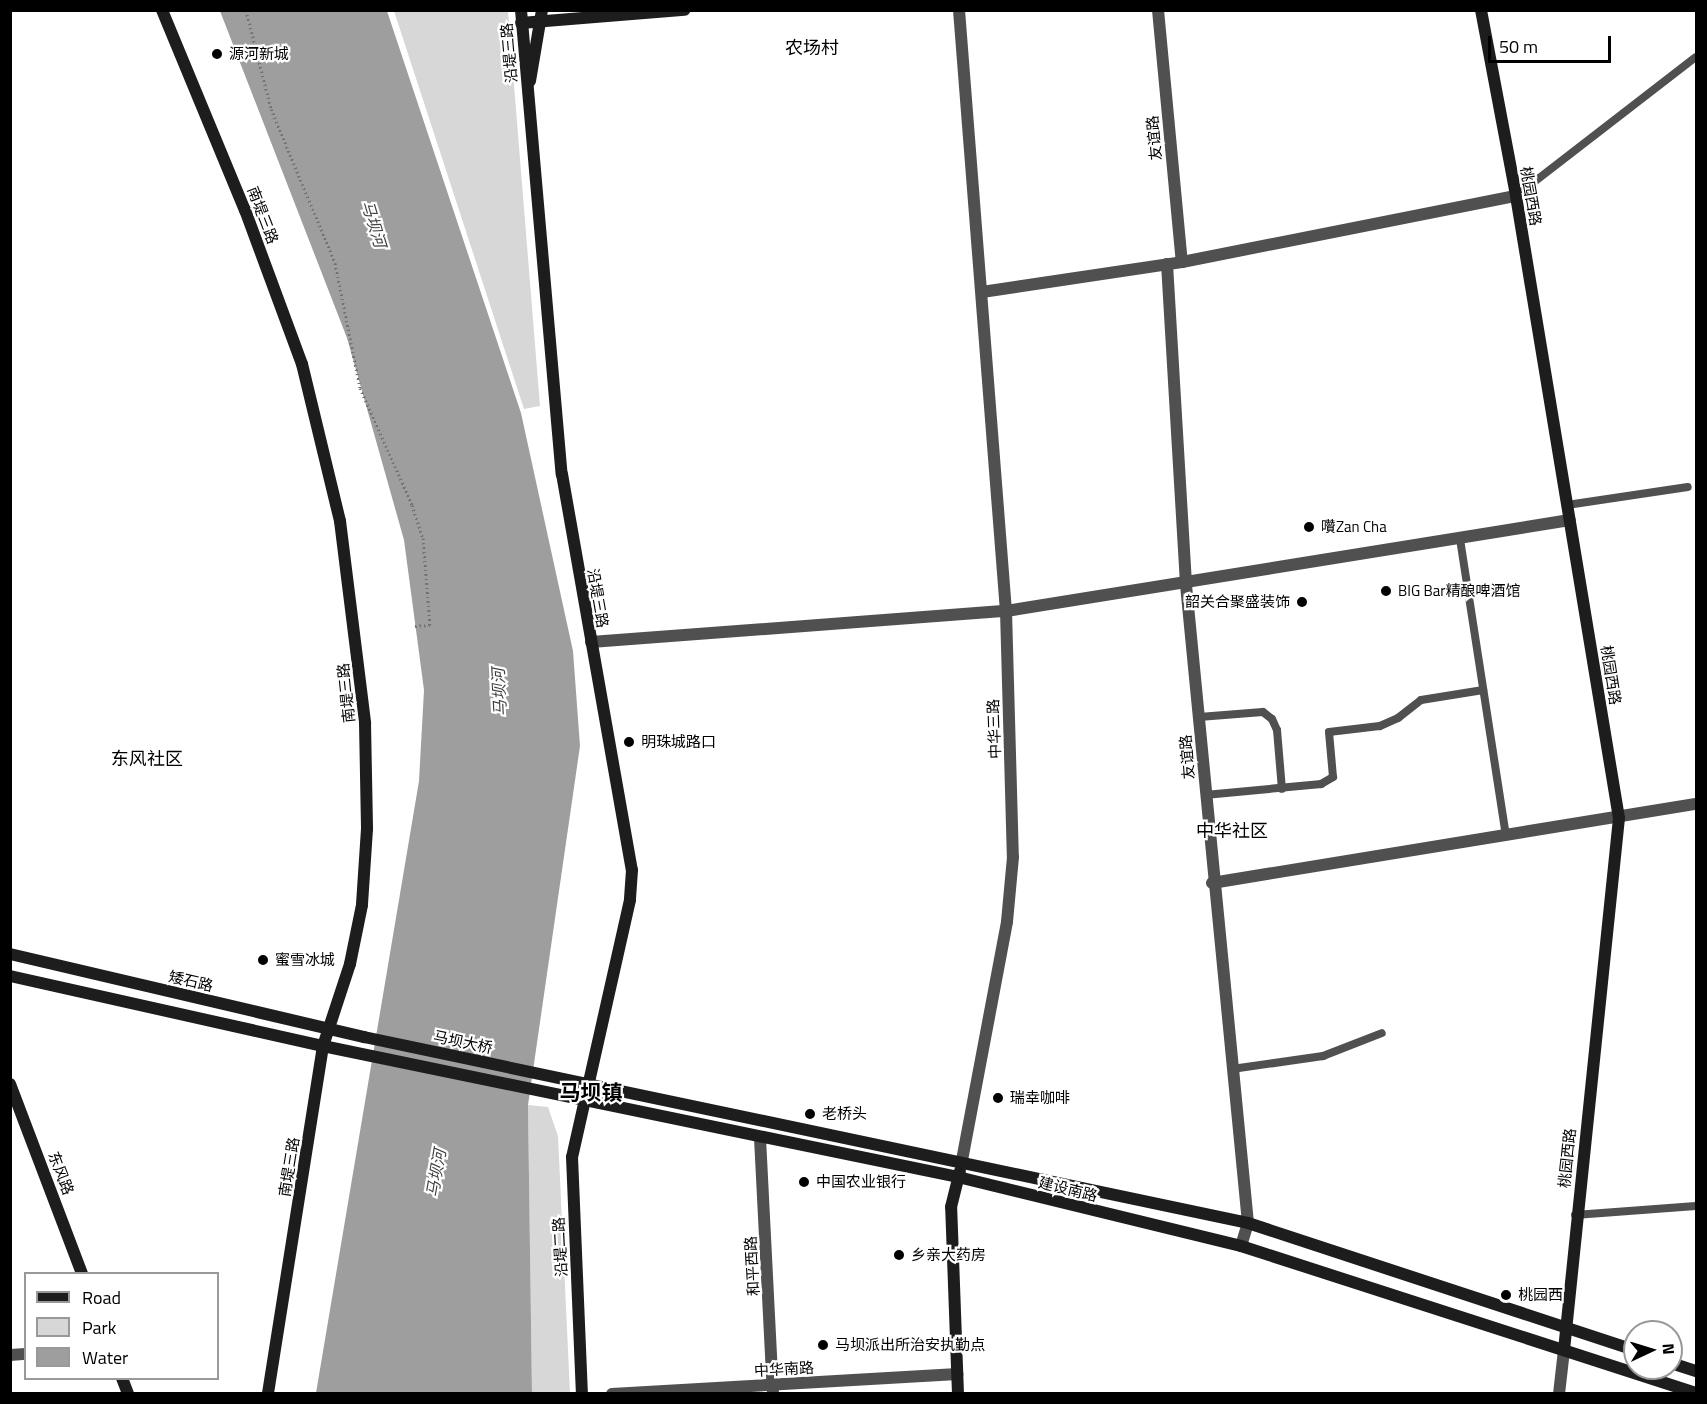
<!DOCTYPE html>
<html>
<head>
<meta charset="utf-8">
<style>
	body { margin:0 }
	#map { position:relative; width:1707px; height:1404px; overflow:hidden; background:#fff; font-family:"Titillium Web","Noto Sans SC",sans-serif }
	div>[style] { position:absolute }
	.green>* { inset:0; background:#d7d7d7 }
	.water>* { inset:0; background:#9e9e9e }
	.path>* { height:3px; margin-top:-1.5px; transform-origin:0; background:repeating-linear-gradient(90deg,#727272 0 1.5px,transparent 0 4.5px) }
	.lane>* { height:8px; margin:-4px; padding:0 4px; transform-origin:4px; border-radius:4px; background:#505050 }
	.street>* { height:12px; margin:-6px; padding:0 6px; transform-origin:6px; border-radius:6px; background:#505050 }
	.secondary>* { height:12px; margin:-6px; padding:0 6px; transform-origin:6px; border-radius:6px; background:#1d1d1d }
	.dots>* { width:16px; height:16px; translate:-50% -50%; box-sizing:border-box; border:3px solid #fff; border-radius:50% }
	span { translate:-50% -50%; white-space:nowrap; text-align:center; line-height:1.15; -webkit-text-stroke:4.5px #fff; paint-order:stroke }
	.street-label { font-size:15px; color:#000 }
	.poi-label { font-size:15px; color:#000 }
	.left { translate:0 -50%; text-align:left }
	.right { translate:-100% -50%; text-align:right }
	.water-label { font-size:16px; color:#3f3f3f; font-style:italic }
	.quarter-label { font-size:18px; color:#000 }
	.district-label { font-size:21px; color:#000; font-weight:700 }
	.frame { position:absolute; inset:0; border:12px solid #000; pointer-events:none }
	.legend { position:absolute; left:24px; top:1272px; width:195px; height:108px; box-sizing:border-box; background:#fff; border:2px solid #999; margin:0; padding:8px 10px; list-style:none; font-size:18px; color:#000 }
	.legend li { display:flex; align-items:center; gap:12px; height:30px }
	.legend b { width:30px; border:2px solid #999 }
	.north { position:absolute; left:1623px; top:1320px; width:60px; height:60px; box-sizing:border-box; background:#fff; border:2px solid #999; border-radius:50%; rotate:86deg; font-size:16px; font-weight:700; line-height:24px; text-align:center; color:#000 }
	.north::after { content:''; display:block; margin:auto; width:21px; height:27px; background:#000; clip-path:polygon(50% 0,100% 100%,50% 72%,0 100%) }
	.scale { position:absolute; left:1488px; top:36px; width:123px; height:27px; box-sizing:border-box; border:3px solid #000; border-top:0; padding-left:8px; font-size:18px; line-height:21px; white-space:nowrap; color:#000; -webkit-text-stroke:4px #fff; paint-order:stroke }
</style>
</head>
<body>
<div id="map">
	<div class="green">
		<div style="clip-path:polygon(394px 11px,508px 11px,540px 406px,524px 409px)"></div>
		<div style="clip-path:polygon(528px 1105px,548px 1107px,558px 1136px,570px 1393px,532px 1393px)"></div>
	</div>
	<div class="water">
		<div style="clip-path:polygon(220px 11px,387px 11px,521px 413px,573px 651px,580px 746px,528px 1105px,532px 1393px,316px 1393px,419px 781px,424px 690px,404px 540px,347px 338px)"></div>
	</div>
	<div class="path">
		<div style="left:246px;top:10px;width:102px;rotate:75.8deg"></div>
		<div style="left:271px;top:109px;width:167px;rotate:67.4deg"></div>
		<div style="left:335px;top:263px;width:127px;rotate:78.7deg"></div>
		<div style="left:360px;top:388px;width:128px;rotate:66deg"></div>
		<div style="left:412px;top:505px;width:35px;rotate:72deg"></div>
		<div style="left:423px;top:538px;width:87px;rotate:85.4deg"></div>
		<div style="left:430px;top:625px;width:17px;rotate:177deg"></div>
	</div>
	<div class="lane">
		<div style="left:1516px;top:196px;width:227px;rotate:-37.7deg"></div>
		<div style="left:1567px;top:505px;width:122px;rotate:-8.5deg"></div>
		<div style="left:1460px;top:539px;width:301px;rotate:81.2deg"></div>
		<div style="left:1199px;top:717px;width:64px;rotate:-4.5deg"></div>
		<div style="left:1263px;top:712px;width:11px;rotate:38deg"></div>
		<div style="left:1272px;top:719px;width:12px;rotate:66deg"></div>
		<div style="left:1277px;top:730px;width:59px;rotate:85.2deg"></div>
		<div style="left:1205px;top:795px;width:117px;rotate:-5.4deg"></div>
		<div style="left:1321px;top:784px;width:14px;rotate:-30deg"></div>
		<div style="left:1333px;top:777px;width:45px;rotate:-95.1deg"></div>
		<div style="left:1329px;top:732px;width:51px;rotate:-6.7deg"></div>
		<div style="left:1380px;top:726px;width:20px;rotate:-24deg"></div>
		<div style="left:1398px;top:718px;width:29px;rotate:-38deg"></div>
		<div style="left:1421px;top:700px;width:63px;rotate:-9.2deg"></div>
		<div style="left:1232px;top:1069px;width:92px;rotate:-8.1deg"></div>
		<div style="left:1323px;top:1056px;width:63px;rotate:-21.3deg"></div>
		<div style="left:1575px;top:1215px;width:121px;rotate:-4.3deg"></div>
	</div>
	<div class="street">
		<div style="left:959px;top:10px;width:603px;rotate:85.53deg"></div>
		<div style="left:1006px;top:611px;width:246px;rotate:88.4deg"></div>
		<div style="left:1013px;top:857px;width:65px;rotate:95.3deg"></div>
		<div style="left:1007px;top:922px;width:243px;rotate:100.7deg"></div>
		<div style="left:1158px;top:10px;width:253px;rotate:84.6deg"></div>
		<div style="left:1167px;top:264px;width:322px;rotate:86.6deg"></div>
		<div style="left:1186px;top:585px;width:641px;rotate:84.45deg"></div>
		<div style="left:1248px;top:1223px;width:24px;rotate:107deg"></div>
		<div style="left:982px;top:292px;width:202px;rotate:-8.5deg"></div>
		<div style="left:1182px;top:262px;width:340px;rotate:-11.2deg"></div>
		<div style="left:591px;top:642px;width:416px;rotate:-4.3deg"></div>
		<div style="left:1006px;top:611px;width:571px;rotate:-9.17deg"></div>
		<div style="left:1212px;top:883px;width:490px;rotate:-9.3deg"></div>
		<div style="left:760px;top:1138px;width:256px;rotate:87.1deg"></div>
		<div style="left:10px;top:1355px;width:16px;rotate:-4deg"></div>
		<div style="left:612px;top:1394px;width:346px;rotate:-3.3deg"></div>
		<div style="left:1559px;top:1394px;width:44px;rotate:-83.5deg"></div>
	</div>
	<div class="secondary">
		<div style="left:162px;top:10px;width:217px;rotate:67.5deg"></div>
		<div style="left:245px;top:210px;width:164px;rotate:69.7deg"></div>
		<div style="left:302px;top:364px;width:162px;rotate:76.4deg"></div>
		<div style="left:340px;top:521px;width:204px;rotate:82.9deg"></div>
		<div style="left:365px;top:723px;width:106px;rotate:88.9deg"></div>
		<div style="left:367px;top:829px;width:76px;rotate:93.8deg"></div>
		<div style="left:362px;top:905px;width:60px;rotate:101.5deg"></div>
		<div style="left:350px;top:964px;width:86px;rotate:108.2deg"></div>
		<div style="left:323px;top:1046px;width:352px;rotate:99deg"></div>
		<div style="left:521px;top:10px;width:466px;rotate:85deg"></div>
		<div style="left:562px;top:474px;width:402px;rotate:80deg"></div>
		<div style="left:632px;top:870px;width:30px;rotate:94deg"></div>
		<div style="left:630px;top:900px;width:263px;rotate:102.7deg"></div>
		<div style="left:572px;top:1157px;width:237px;rotate:87.6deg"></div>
		<div style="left:1481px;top:10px;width:189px;rotate:79.3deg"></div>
		<div style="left:1516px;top:196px;width:630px;rotate:80.6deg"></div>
		<div style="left:1619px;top:818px;width:535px;rotate:95.9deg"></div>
		<div style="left:521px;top:23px;width:164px;rotate:-4.6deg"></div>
		<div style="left:530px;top:81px;width:72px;rotate:-80.4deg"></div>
		<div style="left:10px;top:954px;width:364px;rotate:13.2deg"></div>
		<div style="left:364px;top:1037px;width:903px;rotate:11.88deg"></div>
		<div style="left:1248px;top:1223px;width:407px;rotate:18.2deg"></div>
		<div style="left:10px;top:976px;width:321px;rotate:12.6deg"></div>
		<div style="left:323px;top:1046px;width:648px;rotate:11.66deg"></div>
		<div style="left:958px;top:1177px;width:291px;rotate:13.7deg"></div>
		<div style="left:1241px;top:1246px;width:478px;rotate:17.9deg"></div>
		<div style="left:10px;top:1084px;width:203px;rotate:69.2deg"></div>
		<div style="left:1671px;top:1363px;width:26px;rotate:18deg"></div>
		<div style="left:122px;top:1378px;width:17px;rotate:69deg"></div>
		<div style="left:958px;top:1394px;width:187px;rotate:-92.1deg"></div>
		<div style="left:951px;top:1207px;width:37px;rotate:-76deg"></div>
	</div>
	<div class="dots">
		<div style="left:217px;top:54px;background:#000"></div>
		<div style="left:1309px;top:527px;background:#000"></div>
		<div style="left:1386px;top:591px;background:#000"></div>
		<div style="left:1302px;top:602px;background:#000"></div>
		<div style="left:629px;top:742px;background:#000"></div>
		<div style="left:263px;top:960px;background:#000"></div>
		<div style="left:998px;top:1098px;background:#000"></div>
		<div style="left:810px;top:1114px;background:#000"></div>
		<div style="left:804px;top:1182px;background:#000"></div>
		<div style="left:899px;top:1255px;background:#000"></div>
		<div style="left:1506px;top:1295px;background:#000"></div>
		<div style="left:823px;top:1345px;background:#000"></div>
	</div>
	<div class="street-label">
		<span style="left:509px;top:53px;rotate:-95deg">沿堤三路</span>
		<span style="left:1154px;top:138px;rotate:-95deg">友谊路</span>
		<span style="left:1531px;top:196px;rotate:80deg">桃园西路</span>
		<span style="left:263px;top:215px;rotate:69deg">南堤三路</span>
		<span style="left:598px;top:598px;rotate:80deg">沿堤三路</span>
		<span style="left:1611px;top:675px;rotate:81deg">桃园西路</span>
		<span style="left:346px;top:693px;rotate:-96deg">南堤三路</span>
		<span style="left:994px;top:729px;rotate:-92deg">中华三路</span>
		<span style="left:1187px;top:757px;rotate:-94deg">友谊路</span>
		<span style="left:191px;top:981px;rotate:13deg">矮石路</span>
		<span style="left:463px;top:1042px;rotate:12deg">马坝大桥</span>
		<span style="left:1567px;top:1158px;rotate:-84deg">桃园西路</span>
		<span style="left:289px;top:1167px;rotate:-81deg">南堤三路</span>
		<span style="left:61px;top:1173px;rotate:69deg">东风路</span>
		<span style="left:1068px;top:1189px;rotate:14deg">建设南路</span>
		<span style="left:560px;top:1247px;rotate:-93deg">沿堤二路</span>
		<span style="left:752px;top:1266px;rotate:-93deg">和平西路</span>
		<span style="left:784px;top:1369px;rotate:-3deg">中华南路</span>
	</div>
	<div class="poi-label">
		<span class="left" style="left:229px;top:54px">源河新城</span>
		<span class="left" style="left:1321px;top:527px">囋Zan Cha</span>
		<span class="left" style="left:1398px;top:591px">BIG Bar精酿啤酒馆</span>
		<span class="right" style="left:1290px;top:602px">韶关合聚盛装饰</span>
		<span class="left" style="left:641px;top:742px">明珠城路口</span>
		<span class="left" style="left:275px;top:960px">蜜雪冰城</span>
		<span class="left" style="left:1010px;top:1098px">瑞幸咖啡</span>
		<span class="left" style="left:822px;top:1114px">老桥头</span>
		<span class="left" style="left:816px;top:1182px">中国农业银行</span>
		<span class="left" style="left:911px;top:1255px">乡亲大药房</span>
		<span class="left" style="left:1518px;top:1295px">桃园西</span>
		<span class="left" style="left:835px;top:1345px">马坝派出所治安执勤点</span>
	</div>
	<div class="water-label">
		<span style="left:374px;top:224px;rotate:73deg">马坝河</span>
		<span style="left:499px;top:692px;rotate:-93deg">马坝河</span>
		<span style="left:436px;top:1173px;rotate:-80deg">马坝河</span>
	</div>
	<div class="quarter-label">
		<span style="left:812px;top:48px">农场村</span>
		<span style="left:147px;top:759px">东风社区</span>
		<span style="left:1232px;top:831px">中华社区</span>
	</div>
	<div class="district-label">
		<span style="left:591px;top:1092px">马坝镇</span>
	</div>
	<div class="frame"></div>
	<ul class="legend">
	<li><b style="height:8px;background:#1d1d1d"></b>Road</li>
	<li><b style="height:16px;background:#d7d7d7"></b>Park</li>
	<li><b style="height:16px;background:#9e9e9e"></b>Water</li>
	</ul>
	<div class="north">N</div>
	<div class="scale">50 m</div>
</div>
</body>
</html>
